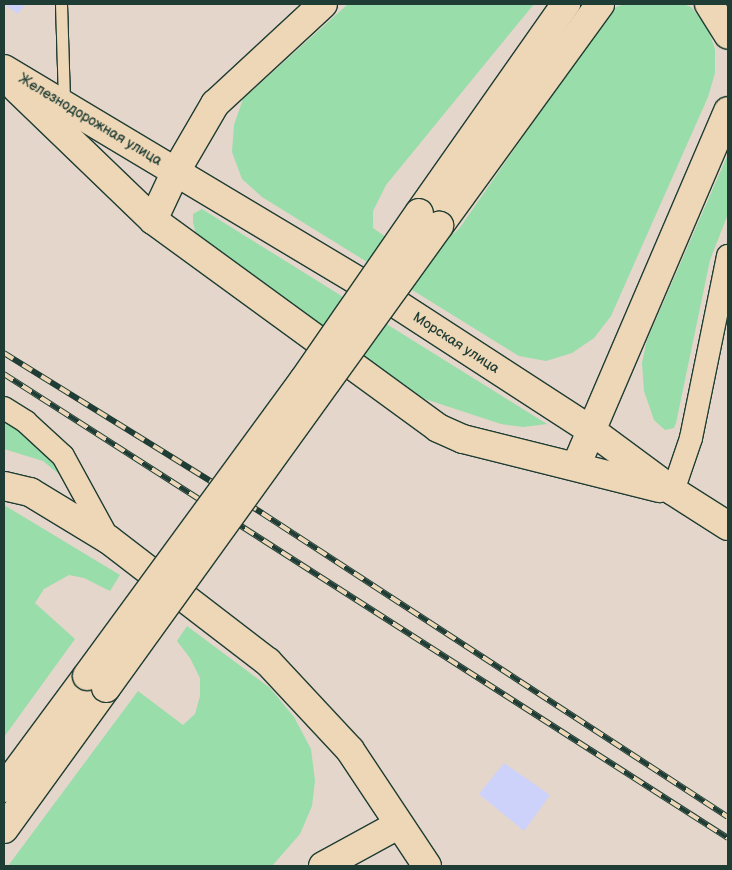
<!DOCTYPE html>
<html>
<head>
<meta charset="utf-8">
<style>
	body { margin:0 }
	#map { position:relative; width:732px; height:870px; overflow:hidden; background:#e4d6ca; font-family:"Balsamiq Sans",sans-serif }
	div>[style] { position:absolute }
	.green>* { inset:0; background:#98ddaa }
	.building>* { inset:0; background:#cdd2fa }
	.roads { filter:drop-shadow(1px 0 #1f3d34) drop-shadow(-1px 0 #1f3d34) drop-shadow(0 1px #1f3d34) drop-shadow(0 -1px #1f3d34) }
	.service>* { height:11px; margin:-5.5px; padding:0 5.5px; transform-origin:5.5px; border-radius:5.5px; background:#eed7b6 }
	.minor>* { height:22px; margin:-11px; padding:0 11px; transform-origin:11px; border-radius:11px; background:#eed7b6 }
	.secondary>* { height:28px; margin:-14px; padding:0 14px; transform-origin:14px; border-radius:14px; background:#eed7b6 }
	.primary>* { height:28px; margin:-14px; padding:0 14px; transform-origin:14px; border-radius:14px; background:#eed7b6 }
	.rail>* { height:5.5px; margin-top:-2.75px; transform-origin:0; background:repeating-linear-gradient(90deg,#eed7b6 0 11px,#1f3d34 0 22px); box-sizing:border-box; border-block:1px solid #1f3d34 }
	.bridges { filter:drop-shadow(1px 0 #1f3d34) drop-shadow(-1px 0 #1f3d34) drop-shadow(0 1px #1f3d34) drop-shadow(0 -1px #1f3d34) }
	.secondary-bridge>* { height:28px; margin:-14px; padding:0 14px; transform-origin:14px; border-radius:14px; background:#eed7b6 }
	span { translate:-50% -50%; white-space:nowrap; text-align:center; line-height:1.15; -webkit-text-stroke:5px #eed7b6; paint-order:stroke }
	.street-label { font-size:14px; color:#1f3d34 }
	.frame { position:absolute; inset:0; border:5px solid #1f3d34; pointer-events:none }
</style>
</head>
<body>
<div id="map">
	<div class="green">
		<div style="clip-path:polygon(348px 4px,534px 4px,386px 185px,373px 211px,373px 228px,414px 257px,434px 249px,459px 229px,601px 24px,616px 7px,625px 4px,683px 4px,691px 7px,707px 26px,715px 49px,715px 73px,708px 97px,611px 316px,594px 338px,572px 353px,546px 361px,519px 356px,262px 197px,242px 179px,232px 152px,234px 125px,243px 99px)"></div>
		<div style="clip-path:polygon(728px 154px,728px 214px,710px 260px,676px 423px,674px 428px,665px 430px,654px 420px,644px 391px,642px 363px,647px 340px)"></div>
		<div style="clip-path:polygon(202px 209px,547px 424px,523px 427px,501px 424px,425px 399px,207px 262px,200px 252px,193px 222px,193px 214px)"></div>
		<div style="clip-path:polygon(4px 416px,60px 461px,65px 479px,43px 461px,4px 449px)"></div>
		<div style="clip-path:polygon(4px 505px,120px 575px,110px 591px,84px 578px,69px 575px,44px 589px,35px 603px,75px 639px,4px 737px)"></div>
		<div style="clip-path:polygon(187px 626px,270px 688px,294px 717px,311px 749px,315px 781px,312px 806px,300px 834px,272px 866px,8px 866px,138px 691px,183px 725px,195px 714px,200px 696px,200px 678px,190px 658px,177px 641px)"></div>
	</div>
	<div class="building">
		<div style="clip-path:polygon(4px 4px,25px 4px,18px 14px)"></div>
		<div style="clip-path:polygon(504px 763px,550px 795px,524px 831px,479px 794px)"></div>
	</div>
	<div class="roads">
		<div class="service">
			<div style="left:61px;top:4px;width:98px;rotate:88.2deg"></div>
		</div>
		<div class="minor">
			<div style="left:4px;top:408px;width:26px;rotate:32deg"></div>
			<div style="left:26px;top:422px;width:50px;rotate:42.6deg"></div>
			<div style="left:63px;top:456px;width:96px;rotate:61.3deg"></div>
			<div style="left:673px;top:491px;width:56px;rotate:-71.2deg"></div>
			<div style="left:691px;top:438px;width:186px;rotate:-78.5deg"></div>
		</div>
		<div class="secondary">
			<div style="left:709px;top:4px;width:36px;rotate:58deg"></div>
			<div style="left:419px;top:213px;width:256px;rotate:-54.9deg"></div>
			<div style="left:153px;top:220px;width:54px;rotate:-64.9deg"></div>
			<div style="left:176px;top:171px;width:78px;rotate:-59.8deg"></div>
			<div style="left:215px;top:104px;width:147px;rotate:-42.8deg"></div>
			<div style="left:439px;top:226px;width:274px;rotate:-54deg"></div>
			<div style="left:576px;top:466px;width:386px;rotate:-66.8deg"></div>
			<div style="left:4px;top:486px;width:27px;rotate:13deg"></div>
			<div style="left:30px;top:492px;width:92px;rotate:31.3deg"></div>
			<div style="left:109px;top:540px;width:200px;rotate:37.5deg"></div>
			<div style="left:268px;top:662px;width:120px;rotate:47deg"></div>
			<div style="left:350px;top:750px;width:139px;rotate:56.4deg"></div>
			<div style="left:4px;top:788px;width:139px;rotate:-53.5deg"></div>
			<div style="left:4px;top:829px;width:174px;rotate:-54.1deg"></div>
			<div style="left:323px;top:866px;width:85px;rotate:-28.7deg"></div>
		</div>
		<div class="primary">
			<div style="left:4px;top:69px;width:456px;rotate:30.9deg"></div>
			<div style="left:395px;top:303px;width:235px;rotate:33deg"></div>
			<div style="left:592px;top:431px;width:101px;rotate:36.5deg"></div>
			<div style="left:673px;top:491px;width:65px;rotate:32.5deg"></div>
			<div style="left:17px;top:89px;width:189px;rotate:43.9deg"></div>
			<div style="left:153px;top:220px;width:353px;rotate:36.1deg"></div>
			<div style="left:438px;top:428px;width:27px;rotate:24deg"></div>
			<div style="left:463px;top:439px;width:203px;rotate:14deg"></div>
		</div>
	</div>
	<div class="rail">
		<div style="left:4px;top:353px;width:304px;rotate:31.8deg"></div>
		<div style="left:262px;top:513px;width:556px;rotate:33.12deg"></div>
		<div style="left:4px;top:374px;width:860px;rotate:32.66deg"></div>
	</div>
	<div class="bridges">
		<div class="secondary-bridge">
			<div style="left:87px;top:676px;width:366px;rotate:-53.8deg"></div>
			<div style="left:303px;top:381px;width:204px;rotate:-55.4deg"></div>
			<div style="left:106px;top:688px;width:570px;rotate:-54.22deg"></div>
		</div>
	</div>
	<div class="street-label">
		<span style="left:90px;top:120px;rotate:31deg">Железнодорожная улица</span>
		<span style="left:456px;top:343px;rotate:33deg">Морская улица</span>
	</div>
	<div class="frame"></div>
</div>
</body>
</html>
